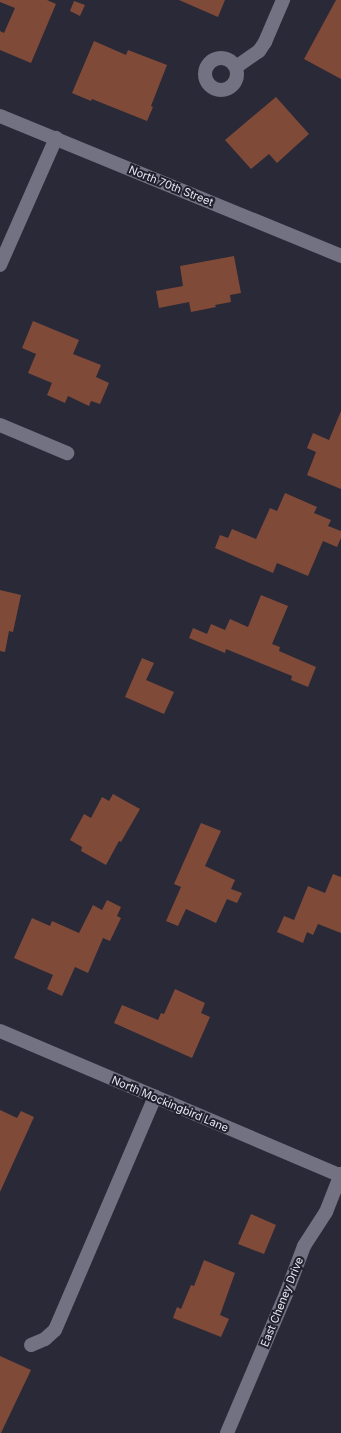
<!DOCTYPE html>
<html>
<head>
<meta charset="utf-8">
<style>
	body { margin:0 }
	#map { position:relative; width:341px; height:1433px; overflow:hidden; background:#292937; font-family:Inter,sans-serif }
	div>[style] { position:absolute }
	.building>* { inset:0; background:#804a39 }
	.minor>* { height:14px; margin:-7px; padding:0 7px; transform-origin:7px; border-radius:7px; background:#727283 }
	.minor>.ring { margin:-7px; padding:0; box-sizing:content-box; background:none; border:14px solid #727283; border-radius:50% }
	span { translate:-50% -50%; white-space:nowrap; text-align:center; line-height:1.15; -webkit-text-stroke:4px #1f1f2d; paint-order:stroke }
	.street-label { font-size:11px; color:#e8e8f2 }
</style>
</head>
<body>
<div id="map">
	<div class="building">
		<div style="clip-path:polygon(0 0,47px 0,56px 4px,31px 63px,0 50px,0 31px,4px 33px,15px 8px,0 2px)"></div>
		<div style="clip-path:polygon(179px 0,225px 0,218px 17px)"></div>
		<div style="clip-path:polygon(336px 0,341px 0,341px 79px,304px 59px)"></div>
		<div style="clip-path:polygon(74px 1px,85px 5px,80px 16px,70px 11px)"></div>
		<div style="clip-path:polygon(94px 41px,126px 55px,128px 50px,167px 65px,151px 106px,153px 107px,147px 121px,92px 99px,91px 101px,72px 93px)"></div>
		<div style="clip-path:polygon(276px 97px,309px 134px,277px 163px,269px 154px,251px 169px,225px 140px)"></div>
		<div style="clip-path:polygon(234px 256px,241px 293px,230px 295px,231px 302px,215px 305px,216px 307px,191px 312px,189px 302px,159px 308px,156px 291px,183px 286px,180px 266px)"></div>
		<div style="clip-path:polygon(33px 321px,79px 340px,73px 354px,101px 365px,96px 377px,109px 383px,100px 404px,91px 401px,89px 406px,68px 396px,65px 403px,47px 395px,52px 383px,28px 373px,36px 354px,22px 348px)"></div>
		<div style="clip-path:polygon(341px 411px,341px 489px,307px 475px,316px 452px,307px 448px,313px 433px,329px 440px)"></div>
		<div style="clip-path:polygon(285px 493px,317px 507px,314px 513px,331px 520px,328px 526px,341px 531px,341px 538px,337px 547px,323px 541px,308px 576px,277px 563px,273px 573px,215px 548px,220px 535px,228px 538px,232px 529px,256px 539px,270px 508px,277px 511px)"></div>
		<div style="clip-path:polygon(0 590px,21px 595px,13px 632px,9px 631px,5px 652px,0 651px)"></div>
		<div style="clip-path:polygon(261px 595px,288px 606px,272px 644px,280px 647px,279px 651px,316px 667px,308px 687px,291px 680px,292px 676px,226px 649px,225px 653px,189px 638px,193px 628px,207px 634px,211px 624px,225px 630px,230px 619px,248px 627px)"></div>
		<div style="clip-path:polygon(142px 658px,154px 663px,146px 680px,174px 692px,164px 714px,125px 697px)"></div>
		<div style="clip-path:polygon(113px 794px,140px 809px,121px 842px,119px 841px,106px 865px,81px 851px,82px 847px,70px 840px,84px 814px,91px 818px,102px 797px,109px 801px)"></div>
		<div style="clip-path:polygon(201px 823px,221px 831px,205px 866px,235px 880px,231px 889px,242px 893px,237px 903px,227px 899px,216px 923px,186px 909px,178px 926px,166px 921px,181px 887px,174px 884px)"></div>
		<div style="clip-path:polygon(333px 874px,341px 877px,341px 933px,318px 924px,313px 935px,307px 932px,303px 943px,277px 932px,284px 916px,294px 920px,308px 886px,325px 893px)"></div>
		<div style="clip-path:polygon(107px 900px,121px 907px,117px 916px,121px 918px,110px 941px,103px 938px,88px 973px,75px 967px,62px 996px,47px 989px,53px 975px,14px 958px,32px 918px,50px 926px,52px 921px,79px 933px,93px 905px,102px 910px)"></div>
		<div style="clip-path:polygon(175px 989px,205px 1003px,201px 1013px,210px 1017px,192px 1058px,114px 1023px,122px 1005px,158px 1020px,161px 1013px,164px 1014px)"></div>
		<div style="clip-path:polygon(0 1110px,17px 1118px,21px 1111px,34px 1117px,0 1192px)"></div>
		<div style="clip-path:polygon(251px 1214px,276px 1225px,264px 1254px,238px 1244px)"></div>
		<div style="clip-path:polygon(204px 1260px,235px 1273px,220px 1315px,229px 1319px,221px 1337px,173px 1318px,177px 1307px,181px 1309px,191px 1285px,194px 1286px)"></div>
		<div style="clip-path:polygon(0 1356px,31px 1370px,1px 1433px,0 1433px)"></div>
	</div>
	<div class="minor">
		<div class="ring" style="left:205px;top:58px;width:18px;height:18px"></div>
		<div style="left:236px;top:67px;width:28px;rotate:-35deg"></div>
		<div style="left:259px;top:51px;width:11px;rotate:-56deg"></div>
		<div style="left:265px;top:42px;width:46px;rotate:-66.8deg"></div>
		<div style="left:0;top:116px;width:369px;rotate:22.3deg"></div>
		<div style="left:0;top:265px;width:139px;rotate:-66.2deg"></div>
		<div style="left:0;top:425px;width:73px;rotate:22.7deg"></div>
		<div style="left:0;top:1031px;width:371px;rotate:23deg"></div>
		<div style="left:31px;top:1345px;width:15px;rotate:-23deg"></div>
		<div style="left:45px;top:1339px;width:13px;rotate:-42deg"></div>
		<div style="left:55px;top:1330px;width:254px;rotate:-66.8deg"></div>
		<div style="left:227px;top:1433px;width:151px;rotate:-67deg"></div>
		<div style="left:286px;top:1294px;width:51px;rotate:-69.4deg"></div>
		<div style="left:304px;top:1246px;width:40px;rotate:-57.1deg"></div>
		<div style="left:326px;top:1212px;width:41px;rotate:-68.5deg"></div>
	</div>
	<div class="street-label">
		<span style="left:171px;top:186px;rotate:22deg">North 70th Street</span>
		<span style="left:170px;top:1104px;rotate:23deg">North Mockingbird Lane</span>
		<span style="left:282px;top:1302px;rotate:-68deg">East Cheney Drive</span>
	</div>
</div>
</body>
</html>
